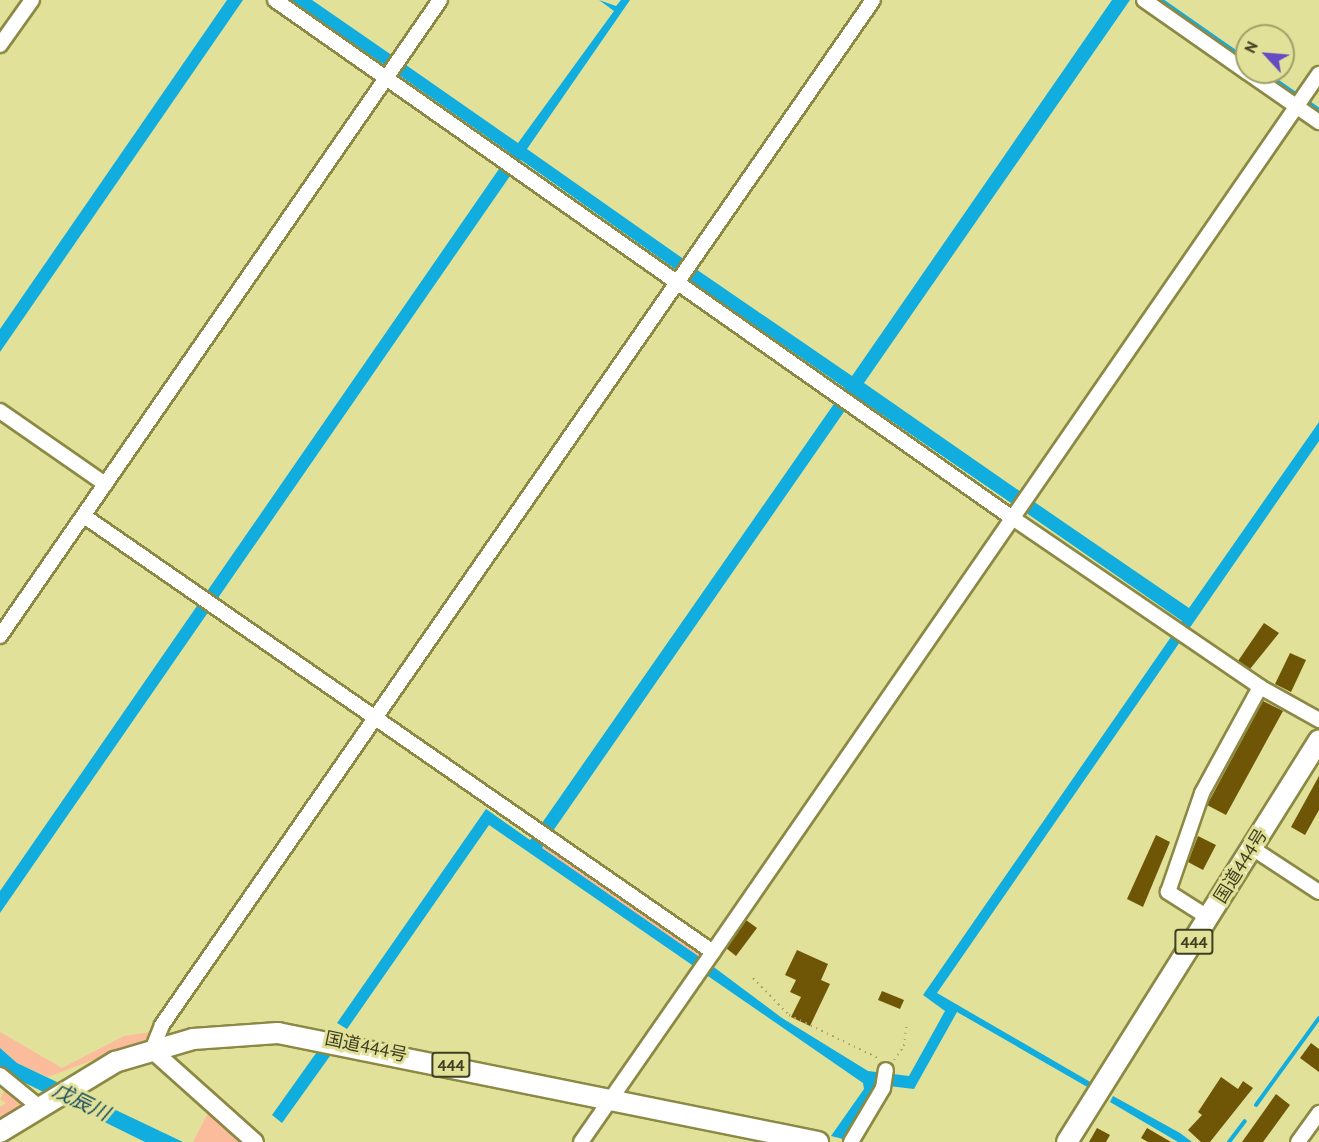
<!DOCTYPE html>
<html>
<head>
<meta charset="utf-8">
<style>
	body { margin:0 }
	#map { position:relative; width:1319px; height:1142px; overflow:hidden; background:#e2e199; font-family:"PT Sans","Noto Sans JP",sans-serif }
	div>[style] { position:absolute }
	.green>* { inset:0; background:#fbbc9c }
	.water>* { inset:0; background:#10adde }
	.stream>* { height:4px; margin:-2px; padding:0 2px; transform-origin:2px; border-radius:2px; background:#10adde }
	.building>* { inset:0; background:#6f5506 }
	.path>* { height:2px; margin-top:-1px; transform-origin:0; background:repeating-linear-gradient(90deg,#a4a46c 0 1.5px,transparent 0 6px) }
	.roads { filter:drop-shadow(2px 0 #8b8944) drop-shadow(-2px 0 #8b8944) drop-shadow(0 2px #8b8944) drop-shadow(0 -2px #8b8944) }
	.minor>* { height:14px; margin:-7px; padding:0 7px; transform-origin:7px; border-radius:7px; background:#fff }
	.major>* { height:16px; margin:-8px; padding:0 8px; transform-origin:8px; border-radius:8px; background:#fff }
	.highway>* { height:20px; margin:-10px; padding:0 10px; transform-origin:10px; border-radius:10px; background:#fff }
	span { translate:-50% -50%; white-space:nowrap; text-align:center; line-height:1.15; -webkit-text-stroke:6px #e2e199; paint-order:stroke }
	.shield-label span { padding:2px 4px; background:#e2e199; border:2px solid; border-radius:4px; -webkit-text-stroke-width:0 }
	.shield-label { font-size:16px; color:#3f3f21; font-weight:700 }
	.street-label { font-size:18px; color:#3f3f21 }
	.water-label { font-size:20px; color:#12495e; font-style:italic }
	.north { position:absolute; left:1235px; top:24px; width:60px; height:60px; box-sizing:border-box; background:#e2e199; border:2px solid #a1a069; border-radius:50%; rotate:296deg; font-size:16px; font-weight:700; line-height:24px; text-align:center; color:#3f3f21 }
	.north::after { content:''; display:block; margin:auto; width:21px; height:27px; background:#654cc5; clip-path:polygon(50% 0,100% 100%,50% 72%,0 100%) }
</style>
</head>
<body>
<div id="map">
	<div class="green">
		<div style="clip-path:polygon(546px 842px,703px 952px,701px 958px,542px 848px)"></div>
		<div style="clip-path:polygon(0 1032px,62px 1068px,124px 1036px,151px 1032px,148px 1039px,48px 1077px,17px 1063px,0 1048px)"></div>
		<div style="clip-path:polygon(5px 1089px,26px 1104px,0 1122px,0 1107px,6px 1103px,0 1099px)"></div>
		<div style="clip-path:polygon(208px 1113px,243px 1142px,193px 1142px)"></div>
	</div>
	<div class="water">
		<div style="clip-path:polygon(227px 0,243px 0,0 352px,0 329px)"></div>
		<div style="clip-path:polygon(290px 0,312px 0,393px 56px,386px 66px)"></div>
		<div style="clip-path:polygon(599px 0,616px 6px,621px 0,630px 0,527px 149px,685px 260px,678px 271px,521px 160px,0 913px,0 891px,510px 153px,399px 75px,406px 65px,518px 143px,614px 11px)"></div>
		<div style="clip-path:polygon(1112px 0,1130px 0,864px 383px,1021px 492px,1014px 505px,855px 396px,553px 831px,542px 823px,845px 388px,686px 278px,693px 267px,852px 376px)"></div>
		<div style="clip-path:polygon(1319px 422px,1319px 441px,937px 993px,1092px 1083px,1089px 1088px,957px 1012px,914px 1089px,880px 1085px,843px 1139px,831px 1136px,864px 1089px,863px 1083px,705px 974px,711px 965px,782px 1018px,868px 1071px,909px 1076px,945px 1011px,923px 995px,1182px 621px,1022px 510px,1030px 499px,1189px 608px)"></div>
		<div style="clip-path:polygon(486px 809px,530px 840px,535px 834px,546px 842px,542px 848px,701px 958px,695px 967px,489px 825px,347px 1029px,337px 1023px)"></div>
		<div style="clip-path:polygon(0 1048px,17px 1063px,183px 1142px,145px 1142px,7px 1074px,0 1068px)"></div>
		<div style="clip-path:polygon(319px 1049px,330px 1056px,282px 1123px,272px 1115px)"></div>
		<div style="clip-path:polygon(1113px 1096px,1180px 1133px,1192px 1142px,1178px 1142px,1110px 1102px)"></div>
	</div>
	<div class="stream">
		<div style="left:1161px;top:0;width:105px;rotate:34.9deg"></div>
		<div style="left:1264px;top:72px;width:40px;rotate:34.9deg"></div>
		<div style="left:1309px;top:103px;width:12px;rotate:35deg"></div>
		<div style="left:1256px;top:1105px;width:107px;rotate:-54.1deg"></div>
		<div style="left:1229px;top:1142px;width:26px;rotate:-53deg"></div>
	</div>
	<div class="building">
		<div style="clip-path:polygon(1264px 623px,1279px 633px,1250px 669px,1238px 661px)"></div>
		<div style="clip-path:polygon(1290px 653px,1306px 660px,1291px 692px,1275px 684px)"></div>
		<div style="clip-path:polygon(1263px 701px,1283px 711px,1226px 815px,1207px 805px)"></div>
		<div style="clip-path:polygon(1319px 776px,1319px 810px,1305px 835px,1291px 827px)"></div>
		<div style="clip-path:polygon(1156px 835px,1170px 842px,1143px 907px,1127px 899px)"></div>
		<div style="clip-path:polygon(1198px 836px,1216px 845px,1203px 870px,1188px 862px)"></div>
		<div style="clip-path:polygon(746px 920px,757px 928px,736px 956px,726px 948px)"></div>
		<div style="clip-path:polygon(797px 950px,828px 964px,821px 980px,830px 984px,810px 1026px,791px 1017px,801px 997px,790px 992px,796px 980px,785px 975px)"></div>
		<div style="clip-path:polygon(882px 991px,904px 1000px,900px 1009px,878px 1000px)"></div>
		<div style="clip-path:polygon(1311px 1043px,1319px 1049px,1319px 1072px,1300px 1058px)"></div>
		<div style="clip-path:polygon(1221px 1077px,1238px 1089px,1243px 1081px,1253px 1088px,1210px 1142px,1201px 1142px,1188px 1130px,1202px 1115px,1198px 1112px)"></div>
		<div style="clip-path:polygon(1276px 1094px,1290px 1105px,1263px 1142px,1242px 1142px)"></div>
		<div style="clip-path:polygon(1097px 1128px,1110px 1135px,1106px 1142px,1089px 1142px)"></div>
		<div style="clip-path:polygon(1147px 1128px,1171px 1142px,1148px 1142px,1141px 1138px)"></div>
	</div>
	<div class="path">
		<div style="left:753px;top:978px;width:52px;rotate:45.8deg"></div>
		<div style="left:789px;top:1015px;width:101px;rotate:25.8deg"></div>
		<div style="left:894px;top:1060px;width:17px;rotate:-54deg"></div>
		<div style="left:904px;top:1046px;width:24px;rotate:-83deg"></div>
	</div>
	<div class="roads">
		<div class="minor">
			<div style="left:275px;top:0;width:899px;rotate:35.09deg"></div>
			<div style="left:1011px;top:517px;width:301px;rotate:34.3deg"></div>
			<div style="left:1260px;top:687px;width:68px;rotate:29.2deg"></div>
			<div style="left:1144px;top:0;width:126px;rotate:35deg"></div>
			<div style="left:0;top:45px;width:55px;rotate:-54.6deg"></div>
			<div style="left:1247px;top:72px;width:88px;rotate:34.8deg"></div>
			<div style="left:0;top:411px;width:128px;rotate:34.8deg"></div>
			<div style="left:84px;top:516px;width:765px;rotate:34.73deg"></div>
			<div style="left:713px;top:952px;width:231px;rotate:124.8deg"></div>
			<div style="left:0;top:636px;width:773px;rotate:-55.32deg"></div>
			<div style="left:1252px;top:848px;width:80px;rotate:33.3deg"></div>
			<div style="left:1209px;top:918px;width:49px;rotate:-147.6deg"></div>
			<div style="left:1168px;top:892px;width:105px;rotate:-71deg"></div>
			<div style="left:1202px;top:793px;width:121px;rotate:-61.3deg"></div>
			<div style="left:713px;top:952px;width:1067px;rotate:-55.39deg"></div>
			<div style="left:152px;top:1050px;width:27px;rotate:-68deg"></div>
			<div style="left:162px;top:1025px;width:1247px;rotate:-55.25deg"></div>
			<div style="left:0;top:1075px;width:49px;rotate:39.2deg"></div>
			<div style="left:851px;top:1142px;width:63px;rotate:-59.3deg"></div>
			<div style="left:883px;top:1088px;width:18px;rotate:-81deg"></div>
			<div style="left:1298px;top:1142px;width:36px;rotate:-54deg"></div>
		</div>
		<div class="major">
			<div style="left:152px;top:1050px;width:138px;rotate:41.8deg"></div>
		</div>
		<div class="highway">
			<div style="left:0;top:1132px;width:135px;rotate:-31.3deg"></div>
			<div style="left:115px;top:1062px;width:81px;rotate:-16.4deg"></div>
			<div style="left:193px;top:1039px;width:85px;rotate:-4deg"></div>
			<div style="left:278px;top:1033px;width:551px;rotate:11.41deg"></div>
			<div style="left:1067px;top:1142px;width:474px;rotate:-57.9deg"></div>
		</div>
	</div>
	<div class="shield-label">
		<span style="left:1194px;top:942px">444</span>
		<span style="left:451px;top:1065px">444</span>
	</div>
	<div class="street-label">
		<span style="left:1241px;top:866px;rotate:-58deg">国道444号</span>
		<span style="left:366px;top:1047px;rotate:12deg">国道444号</span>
	</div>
	<div class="water-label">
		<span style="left:81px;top:1102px;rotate:26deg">戊辰川</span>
	</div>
	<div class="north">N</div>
</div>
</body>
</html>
